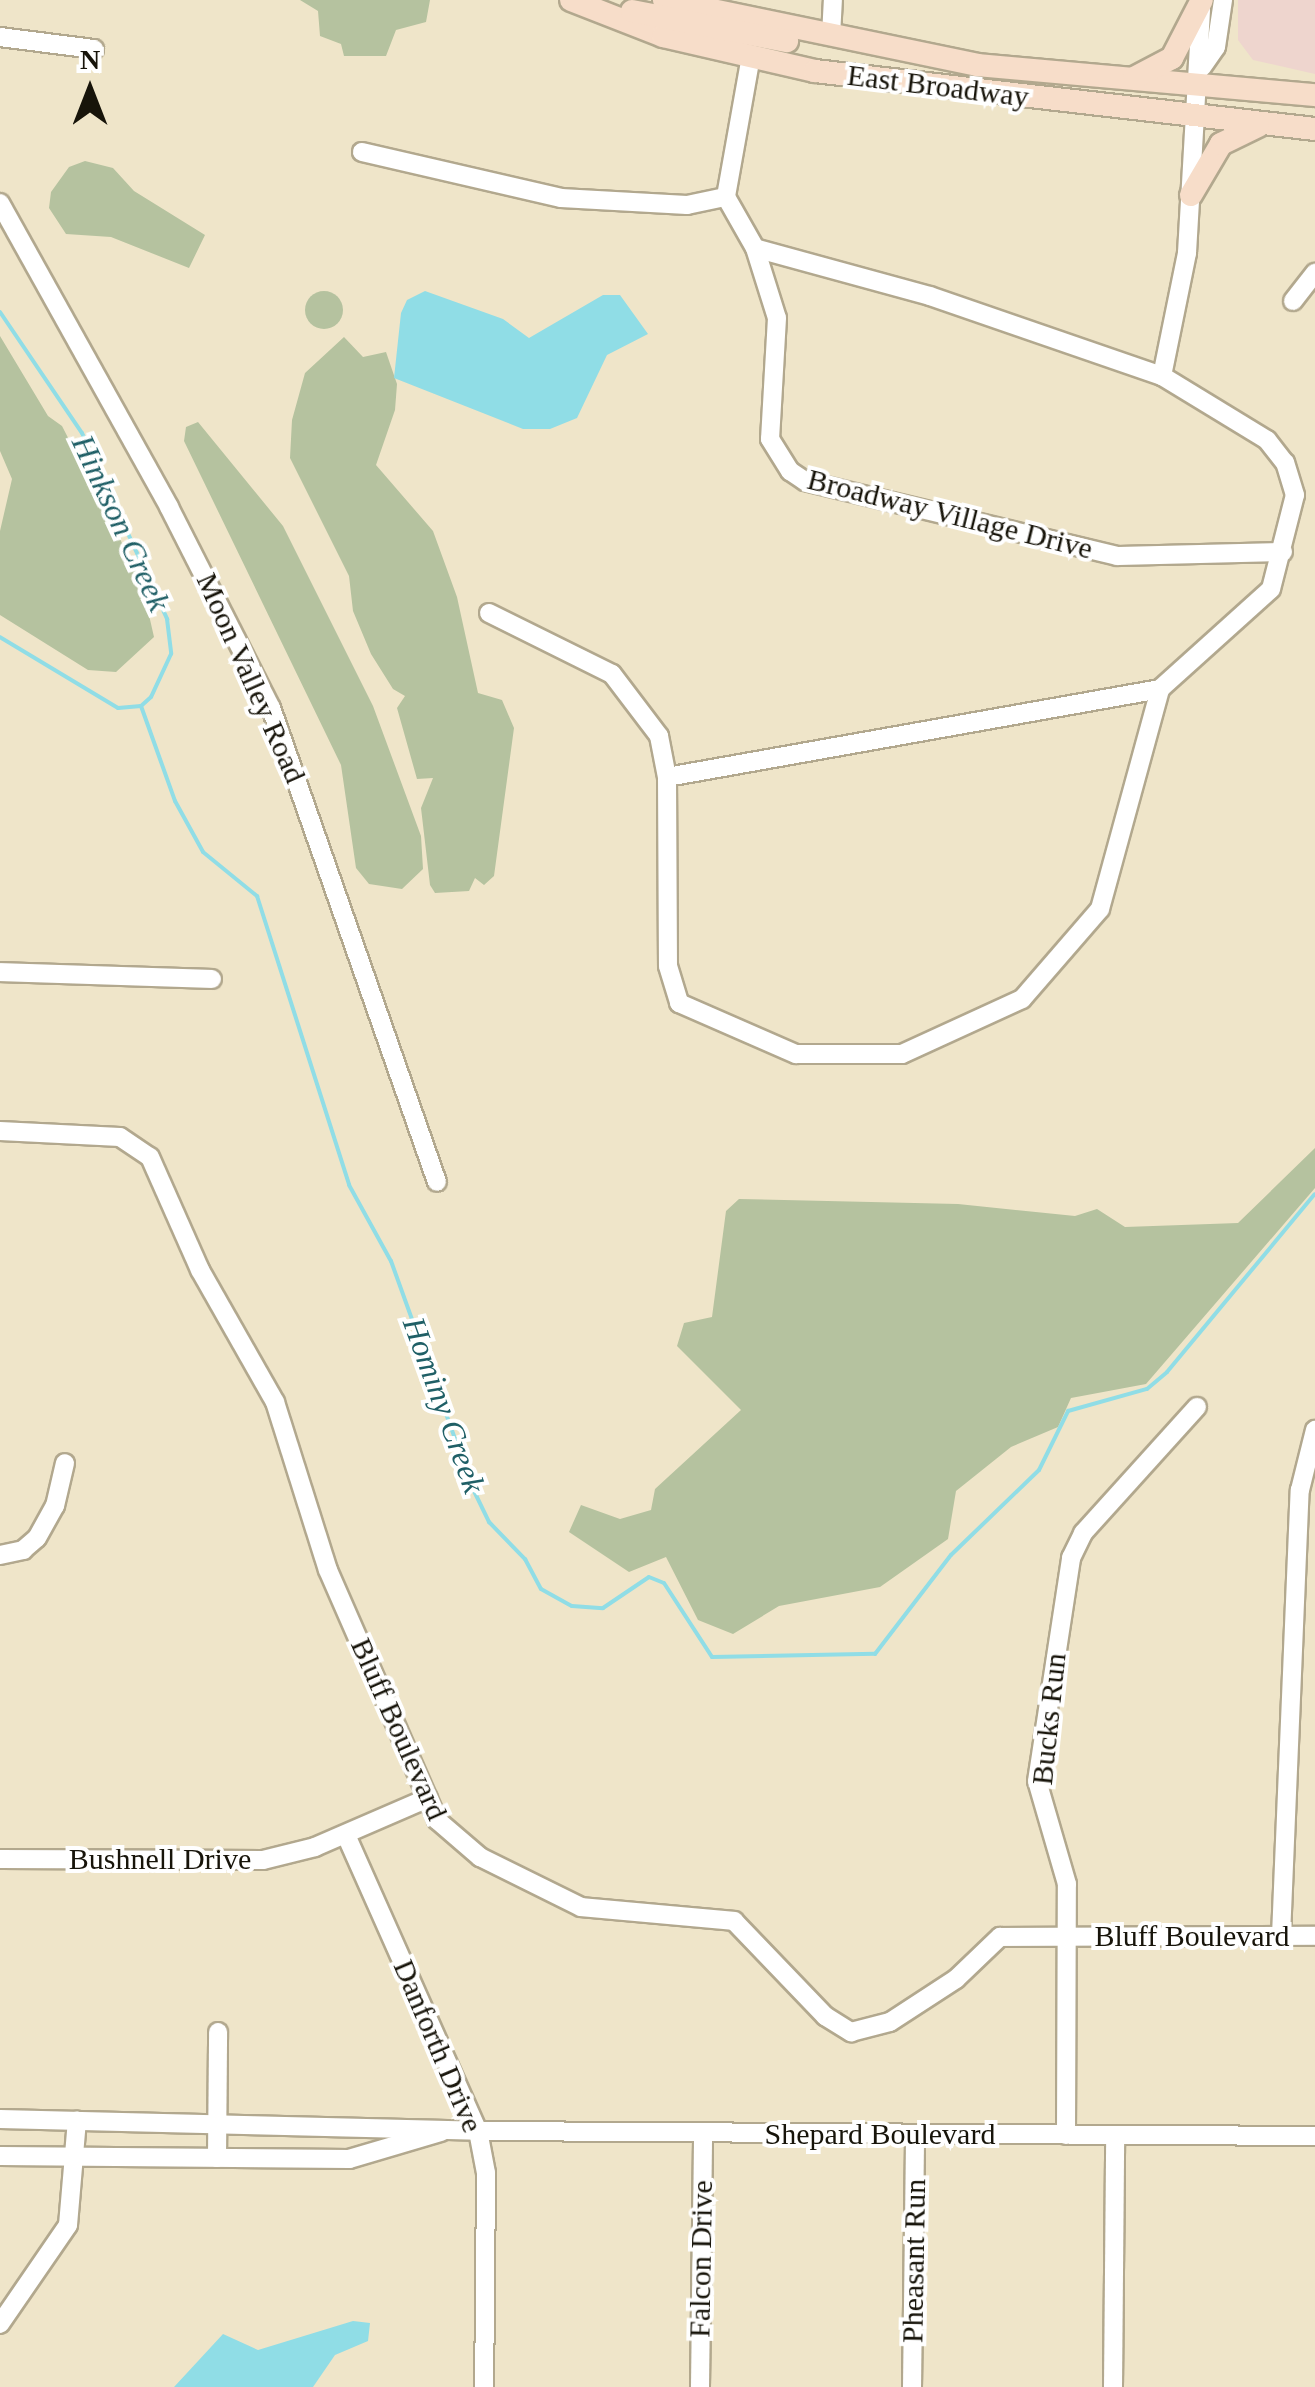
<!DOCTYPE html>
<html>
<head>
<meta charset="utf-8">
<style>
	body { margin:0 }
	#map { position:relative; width:1315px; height:2387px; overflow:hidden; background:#efe5c9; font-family:"Times New Roman",serif }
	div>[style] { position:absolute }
	.commercial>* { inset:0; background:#eed5ce }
	.green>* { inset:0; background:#b5c29f }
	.round { border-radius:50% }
	.water>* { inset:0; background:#90dde6 }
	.stream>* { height:4px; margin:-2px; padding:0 2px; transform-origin:2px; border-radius:2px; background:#90dde6 }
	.roads { filter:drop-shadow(2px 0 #b2a88e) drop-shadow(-2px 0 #b2a88e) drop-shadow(0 2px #b2a88e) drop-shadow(0 -2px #b2a88e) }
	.minor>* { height:18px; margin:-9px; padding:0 9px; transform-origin:9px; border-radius:9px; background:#fff }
	.major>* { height:22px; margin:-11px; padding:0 11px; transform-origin:11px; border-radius:11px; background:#f7ddc9 }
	span { translate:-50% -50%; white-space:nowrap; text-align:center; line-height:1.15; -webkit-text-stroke:8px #fff; paint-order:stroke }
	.street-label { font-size:30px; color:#17140a }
	.water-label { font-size:32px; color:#1f5f66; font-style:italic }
	.north { position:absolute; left:40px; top:40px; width:100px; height:100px; -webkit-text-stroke:8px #fff; paint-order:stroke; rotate:0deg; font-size:28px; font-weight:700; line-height:40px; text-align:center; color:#17140a }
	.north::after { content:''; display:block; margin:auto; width:35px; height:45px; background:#17140a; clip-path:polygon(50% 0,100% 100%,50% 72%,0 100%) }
</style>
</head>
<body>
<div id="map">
	<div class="commercial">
		<div style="clip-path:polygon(1238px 0,1315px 0,1315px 74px,1253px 60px,1238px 40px)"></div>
	</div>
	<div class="green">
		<div style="clip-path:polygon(300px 0,430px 0,426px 22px,396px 30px,386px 56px,344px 56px,341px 44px,320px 36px,318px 11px)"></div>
		<div style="clip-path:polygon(85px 161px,113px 168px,134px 191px,205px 235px,189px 268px,111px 237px,66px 234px,49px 208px,51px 192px,69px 167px)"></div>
		<div class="round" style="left:305px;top:291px;width:38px;height:38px"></div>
		<div style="clip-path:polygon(0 336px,48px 416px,62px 426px,141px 580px,154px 637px,116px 672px,88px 670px,0 615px,0 531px,12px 479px,0 451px)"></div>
		<div style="clip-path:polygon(344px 337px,363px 357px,386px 352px,397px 384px,395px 410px,376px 465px,433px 531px,457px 597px,478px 693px,502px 700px,514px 728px,494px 876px,484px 885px,475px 878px,469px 891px,435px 893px,430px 885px,421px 808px,433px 778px,417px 779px,397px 708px,405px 696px,393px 689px,371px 654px,353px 611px,349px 576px,290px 458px,292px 420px,305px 373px)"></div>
		<div style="clip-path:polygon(198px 422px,283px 526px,373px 706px,421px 836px,423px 869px,402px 889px,369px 884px,356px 868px,341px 765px,184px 441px,186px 427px)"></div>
		<div style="clip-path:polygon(1315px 1148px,1315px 1188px,1146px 1384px,1071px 1398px,1058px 1427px,1011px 1447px,956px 1491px,948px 1539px,880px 1587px,779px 1606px,733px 1634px,698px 1620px,666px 1557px,629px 1572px,569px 1532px,581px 1505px,620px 1519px,651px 1510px,655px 1489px,741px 1410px,677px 1346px,684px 1323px,712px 1317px,726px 1211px,739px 1199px,958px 1204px,1075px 1216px,1097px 1209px,1125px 1227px,1238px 1223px)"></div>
	</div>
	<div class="water">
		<div style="clip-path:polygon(425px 291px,503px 319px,529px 338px,603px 295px,620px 295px,648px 334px,607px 355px,577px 418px,550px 429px,523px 429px,394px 378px,401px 313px,407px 300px)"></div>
		<div style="clip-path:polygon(353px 2321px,370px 2323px,368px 2341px,335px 2355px,313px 2387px,174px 2387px,223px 2334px,258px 2350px)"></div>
	</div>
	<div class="stream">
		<div style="left:0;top:312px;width:146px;rotate:55.9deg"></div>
		<div style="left:82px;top:433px;width:205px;rotate:65.4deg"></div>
		<div style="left:167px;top:619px;width:35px;rotate:83deg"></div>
		<div style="left:171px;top:654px;width:47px;rotate:114.9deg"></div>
		<div style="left:151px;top:697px;width:13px;rotate:138deg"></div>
		<div style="left:141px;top:706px;width:23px;rotate:175deg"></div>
		<div style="left:118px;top:708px;width:138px;rotate:-149deg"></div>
		<div style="left:141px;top:706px;width:101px;rotate:70.3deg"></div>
		<div style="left:175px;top:801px;width:58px;rotate:61.2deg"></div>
		<div style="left:203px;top:852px;width:70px;rotate:39.2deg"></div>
		<div style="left:257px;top:896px;width:303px;rotate:72.3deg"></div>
		<div style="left:349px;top:1185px;width:87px;rotate:61.1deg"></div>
		<div style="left:391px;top:1261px;width:242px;rotate:70.2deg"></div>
		<div style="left:473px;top:1489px;width:37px;rotate:64deg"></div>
		<div style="left:489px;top:1522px;width:52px;rotate:45.8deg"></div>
		<div style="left:525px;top:1559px;width:34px;rotate:62deg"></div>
		<div style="left:541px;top:1589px;width:35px;rotate:29deg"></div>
		<div style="left:572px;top:1606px;width:31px;rotate:4deg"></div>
		<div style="left:603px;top:1608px;width:55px;rotate:-34deg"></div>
		<div style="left:649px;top:1577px;width:16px;rotate:22deg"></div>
		<div style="left:664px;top:1583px;width:88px;rotate:57deg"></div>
		<div style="left:712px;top:1657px;width:163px;rotate:-1.1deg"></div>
		<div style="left:875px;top:1654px;width:125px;rotate:-52.5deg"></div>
		<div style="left:951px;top:1555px;width:122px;rotate:-44deg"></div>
		<div style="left:1039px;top:1470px;width:66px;rotate:-63.8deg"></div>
		<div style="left:1068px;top:1411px;width:82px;rotate:-15.6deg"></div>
		<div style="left:1147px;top:1389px;width:26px;rotate:-40deg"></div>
		<div style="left:1167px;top:1372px;width:231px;rotate:-50.3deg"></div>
	</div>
	<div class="roads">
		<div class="minor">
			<div style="left:831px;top:36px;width:36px;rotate:-87deg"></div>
			<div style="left:0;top:37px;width:95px;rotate:7.3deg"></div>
			<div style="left:751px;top:56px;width:143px;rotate:100.1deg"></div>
			<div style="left:726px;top:197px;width:59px;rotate:60.4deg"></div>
			<div style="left:755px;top:248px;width:73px;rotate:72.6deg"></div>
			<div style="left:777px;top:318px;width:121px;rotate:93.3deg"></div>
			<div style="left:770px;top:439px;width:38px;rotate:58deg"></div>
			<div style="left:790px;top:471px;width:18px;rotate:34deg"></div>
			<div style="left:805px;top:481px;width:321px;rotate:13.5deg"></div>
			<div style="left:1117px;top:556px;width:166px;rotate:-1.4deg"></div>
			<div style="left:1202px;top:67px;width:24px;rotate:-55deg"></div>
			<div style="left:1216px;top:47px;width:48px;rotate:-81.5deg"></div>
			<div style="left:362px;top:152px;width:204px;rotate:13deg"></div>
			<div style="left:561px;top:198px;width:126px;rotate:3.2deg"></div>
			<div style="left:687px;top:205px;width:40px;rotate:-12deg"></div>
			<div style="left:0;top:203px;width:348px;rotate:60.9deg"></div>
			<div style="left:169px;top:507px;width:225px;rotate:63.1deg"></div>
			<div style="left:271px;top:708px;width:502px;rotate:70.7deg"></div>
			<div style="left:1293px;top:301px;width:36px;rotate:-52deg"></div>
			<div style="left:1162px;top:376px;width:126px;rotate:-78.5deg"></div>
			<div style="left:1187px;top:253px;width:243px;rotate:-86.7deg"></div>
			<div style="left:489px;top:613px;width:137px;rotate:26.4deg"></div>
			<div style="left:612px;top:674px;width:78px;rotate:52.8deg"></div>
			<div style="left:659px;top:736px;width:42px;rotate:79deg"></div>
			<div style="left:667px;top:777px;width:501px;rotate:-10.12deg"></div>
			<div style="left:1160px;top:689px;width:149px;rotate:-42deg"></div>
			<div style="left:1271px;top:589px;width:97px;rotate:-75.7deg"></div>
			<div style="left:1295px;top:495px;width:34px;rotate:-107deg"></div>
			<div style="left:1285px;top:463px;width:29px;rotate:-128deg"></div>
			<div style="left:1267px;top:440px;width:123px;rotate:-148.6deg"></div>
			<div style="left:1162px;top:376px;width:245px;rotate:-161deg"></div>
			<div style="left:930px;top:296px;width:181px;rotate:-164.7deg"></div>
			<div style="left:667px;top:777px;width:189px;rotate:89.7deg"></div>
			<div style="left:668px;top:966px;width:39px;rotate:73deg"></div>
			<div style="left:679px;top:1003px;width:128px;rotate:23.6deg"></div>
			<div style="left:796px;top:1054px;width:106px"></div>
			<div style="left:902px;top:1054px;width:132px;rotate:-24.6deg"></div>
			<div style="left:1022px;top:999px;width:119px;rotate:-49.1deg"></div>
			<div style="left:1100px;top:909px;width:228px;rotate:-74.7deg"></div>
			<div style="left:0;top:972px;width:212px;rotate:1.9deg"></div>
			<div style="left:0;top:1131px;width:120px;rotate:2.9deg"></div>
			<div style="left:120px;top:1137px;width:36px;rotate:34deg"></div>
			<div style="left:150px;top:1157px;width:124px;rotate:66.1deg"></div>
			<div style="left:200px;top:1270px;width:152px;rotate:60.4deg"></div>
			<div style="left:275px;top:1402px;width:176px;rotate:72.5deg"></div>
			<div style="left:328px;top:1570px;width:273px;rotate:66.4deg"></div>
			<div style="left:437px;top:1820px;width:57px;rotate:40.7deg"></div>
			<div style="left:480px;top:1857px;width:113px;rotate:26.3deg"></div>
			<div style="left:581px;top:1907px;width:154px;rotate:5.2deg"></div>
			<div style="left:734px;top:1921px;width:132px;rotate:46.2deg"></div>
			<div style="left:825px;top:2016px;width:31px;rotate:32deg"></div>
			<div style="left:851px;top:2032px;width:40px;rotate:-14.4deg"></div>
			<div style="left:890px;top:2022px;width:79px;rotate:-33.1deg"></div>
			<div style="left:956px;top:1979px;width:61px;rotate:-43.7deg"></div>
			<div style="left:1000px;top:1937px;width:315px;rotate:-0.2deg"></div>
			<div style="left:0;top:1555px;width:24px;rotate:-12deg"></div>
			<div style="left:23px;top:1550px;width:18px;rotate:-41deg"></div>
			<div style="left:37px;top:1538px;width:37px;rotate:-61deg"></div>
			<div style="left:55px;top:1506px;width:44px;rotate:-76.9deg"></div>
			<div style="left:346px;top:1835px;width:324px;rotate:66deg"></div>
			<div style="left:478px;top:2131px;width:43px;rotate:79.2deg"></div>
			<div style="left:486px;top:2173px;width:214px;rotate:90.5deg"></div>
			<div style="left:0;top:1859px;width:263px;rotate:0.2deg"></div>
			<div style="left:263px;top:1860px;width:54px;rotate:-14deg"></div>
			<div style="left:315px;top:1847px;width:123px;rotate:-23.4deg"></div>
			<div style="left:1281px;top:1936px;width:446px;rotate:-87.6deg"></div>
			<div style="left:1300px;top:1490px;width:62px;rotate:-76deg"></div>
			<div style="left:0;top:2119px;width:478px;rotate:1.4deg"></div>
			<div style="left:478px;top:2131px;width:837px;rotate:0.34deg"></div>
			<div style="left:1066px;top:2135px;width:251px;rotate:-89.8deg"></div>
			<div style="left:1067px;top:1884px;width:107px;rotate:-106.2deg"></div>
			<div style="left:1037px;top:1781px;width:226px;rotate:-81.3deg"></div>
			<div style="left:1071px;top:1558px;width:28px;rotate:-64deg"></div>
			<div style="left:1083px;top:1533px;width:170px;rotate:-47.9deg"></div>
			<div style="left:0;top:2156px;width:349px;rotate:0.5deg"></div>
			<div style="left:349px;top:2159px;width:96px;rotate:-16.4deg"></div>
			<div style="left:217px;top:2158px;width:126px;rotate:-89.5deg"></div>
			<div style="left:0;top:2324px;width:120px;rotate:-55.5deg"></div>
			<div style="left:68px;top:2225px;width:105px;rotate:-85.1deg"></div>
			<div style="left:700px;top:2387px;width:255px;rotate:-89.3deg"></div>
			<div style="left:912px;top:2387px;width:253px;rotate:-89.3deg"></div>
			<div style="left:1113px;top:2387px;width:252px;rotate:-89.5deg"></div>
		</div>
		<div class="major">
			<div style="left:571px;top:0;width:99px;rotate:21.4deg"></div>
			<div style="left:663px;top:36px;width:156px;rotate:13deg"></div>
			<div style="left:815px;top:71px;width:503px;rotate:6.62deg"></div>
			<div style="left:664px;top:0;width:320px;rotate:11.7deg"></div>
			<div style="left:977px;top:65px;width:339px;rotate:5.1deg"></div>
			<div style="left:632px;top:11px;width:158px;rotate:11deg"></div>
			<div style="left:1134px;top:78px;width:43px;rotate:-27.8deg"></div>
			<div style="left:1172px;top:58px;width:65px;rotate:-62.7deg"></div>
			<div style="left:1191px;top:195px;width:59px;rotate:-59.5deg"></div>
			<div style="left:1221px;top:144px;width:41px;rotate:-25.9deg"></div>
		</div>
	</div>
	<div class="street-label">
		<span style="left:938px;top:86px;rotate:7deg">East Broadway</span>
		<span style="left:950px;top:514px;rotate:14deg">Broadway Village Drive</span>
		<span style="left:251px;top:678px;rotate:66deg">Moon Valley Road</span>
		<span style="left:1049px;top:1719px;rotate:-84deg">Bucks Run</span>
		<span style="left:399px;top:1729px;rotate:66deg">Bluff Boulevard</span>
		<span style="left:160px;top:1859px">Bushnell Drive</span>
		<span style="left:1192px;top:1936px">Bluff Boulevard</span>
		<span style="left:438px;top:2046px;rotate:67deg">Danforth Drive</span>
		<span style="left:880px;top:2134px">Shepard Boulevard</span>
		<span style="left:701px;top:2259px;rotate:-89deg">Falcon Drive</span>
		<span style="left:914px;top:2261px;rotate:-89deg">Pheasant Run</span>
	</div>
	<div class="water-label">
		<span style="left:121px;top:523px;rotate:65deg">Hinkson Creek</span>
		<span style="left:444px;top:1405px;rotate:70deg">Hominy Creek</span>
	</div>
	<div class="north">N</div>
</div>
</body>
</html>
